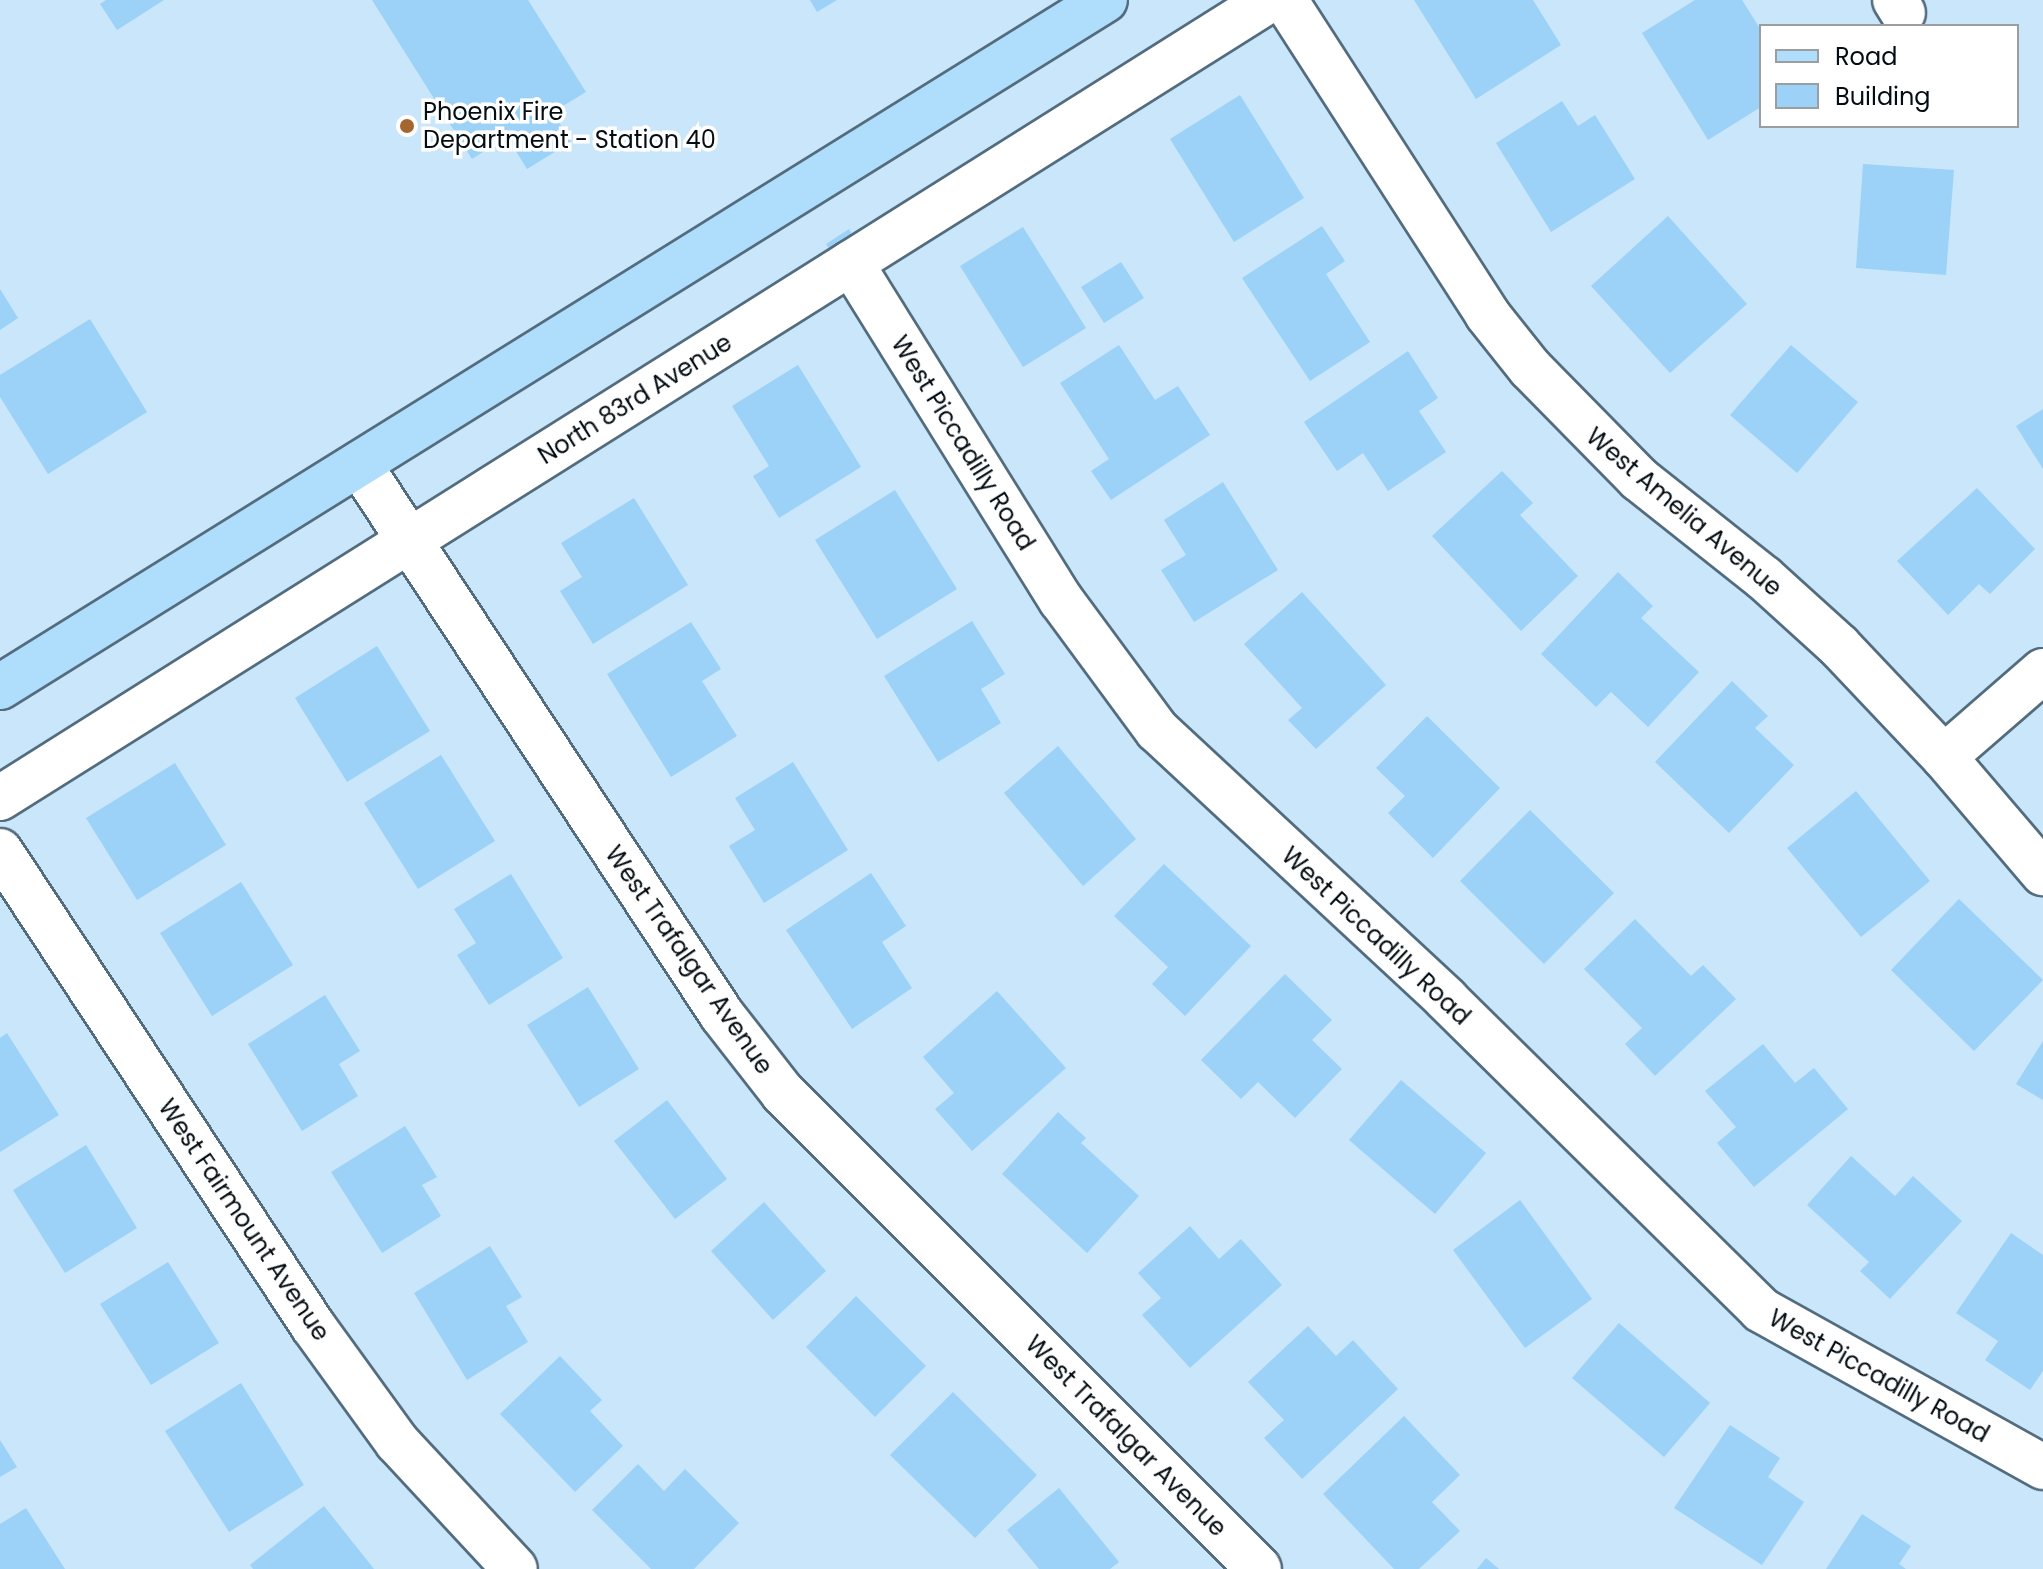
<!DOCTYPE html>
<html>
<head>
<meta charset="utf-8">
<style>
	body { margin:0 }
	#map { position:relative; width:2043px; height:1569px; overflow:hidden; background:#c9e6fa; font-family:Poppins,sans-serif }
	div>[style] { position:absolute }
	.building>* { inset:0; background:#9cd2f7 }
	.roads { filter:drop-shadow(2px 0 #536c7e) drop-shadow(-2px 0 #536c7e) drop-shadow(0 2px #536c7e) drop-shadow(0 -2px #536c7e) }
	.minor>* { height:44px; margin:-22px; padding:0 22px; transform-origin:22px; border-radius:22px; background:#fff }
	.major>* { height:44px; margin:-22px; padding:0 22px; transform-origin:22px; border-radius:22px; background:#afddfc }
	.dots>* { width:22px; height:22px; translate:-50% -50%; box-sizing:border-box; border:4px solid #fff; border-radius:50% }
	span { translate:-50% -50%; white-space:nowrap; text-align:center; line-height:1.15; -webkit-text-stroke:7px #fff; paint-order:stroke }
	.poi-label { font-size:24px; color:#040d13 }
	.left { translate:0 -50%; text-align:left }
	.street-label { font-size:24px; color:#040d13 }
	.legend { position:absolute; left:1759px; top:24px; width:260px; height:104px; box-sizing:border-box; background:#fff; border:2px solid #9b9ea1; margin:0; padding:10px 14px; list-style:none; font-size:24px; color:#040d13 }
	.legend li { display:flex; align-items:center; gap:16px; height:40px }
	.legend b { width:40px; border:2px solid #9b9ea1 }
</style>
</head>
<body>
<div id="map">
	<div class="building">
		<div style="clip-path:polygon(106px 0,164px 0,117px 30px,100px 4px)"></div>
		<div style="clip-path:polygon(372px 0,528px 0,586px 92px,553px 112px,571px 142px,527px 169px,507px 137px,472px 159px)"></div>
		<div style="clip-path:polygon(810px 0,837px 0,817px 12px)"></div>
		<div style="clip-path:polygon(1414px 0,1533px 0,1561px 45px,1476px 99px)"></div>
		<div style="clip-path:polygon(1695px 0,1742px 0,1761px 30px,1761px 107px,1708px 140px,1642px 33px)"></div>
		<div style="clip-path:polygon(1240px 95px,1304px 198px,1234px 242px,1170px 139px)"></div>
		<div style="clip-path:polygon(1562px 101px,1578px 126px,1595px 115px,1635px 179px,1551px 232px,1496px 143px)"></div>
		<div style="clip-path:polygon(1863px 164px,1954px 170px,1946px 275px,1856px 268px)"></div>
		<div style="clip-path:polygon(1668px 216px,1747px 304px,1670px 373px,1591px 286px)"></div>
		<div style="clip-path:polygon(1322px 226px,1345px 261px,1326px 274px,1370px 342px,1310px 381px,1242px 278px)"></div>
		<div style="clip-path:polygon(1023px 227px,1086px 328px,1023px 367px,960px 266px)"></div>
		<div style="clip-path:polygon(849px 229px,853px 237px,831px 251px,826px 244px)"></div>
		<div style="clip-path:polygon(1121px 262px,1144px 298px,1104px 323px,1081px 287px)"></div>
		<div style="clip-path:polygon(0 289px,18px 318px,0 330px)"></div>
		<div style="clip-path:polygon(90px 319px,147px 412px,48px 474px,0 397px,0 375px)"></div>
		<div style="clip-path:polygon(1119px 345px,1155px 400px,1178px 386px,1210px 435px,1111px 500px,1091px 471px,1109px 459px,1060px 383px)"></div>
		<div style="clip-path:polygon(1791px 345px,1858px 402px,1797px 473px,1730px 415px)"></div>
		<div style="clip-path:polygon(1408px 351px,1438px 398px,1419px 411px,1446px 452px,1388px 491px,1363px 453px,1337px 471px,1304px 422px)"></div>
		<div style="clip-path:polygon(798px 365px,861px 467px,779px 518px,753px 476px,769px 466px,732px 406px)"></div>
		<div style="clip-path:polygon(2043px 409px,2043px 469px,2016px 426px)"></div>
		<div style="clip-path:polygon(1502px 471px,1533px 503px,1520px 515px,1578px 576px,1521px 631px,1432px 536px)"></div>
		<div style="clip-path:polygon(1223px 482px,1278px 570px,1194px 622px,1161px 570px,1186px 555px,1164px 520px)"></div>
		<div style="clip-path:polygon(1977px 488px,2035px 549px,1990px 594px,1979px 584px,1948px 615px,1897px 561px)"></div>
		<div style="clip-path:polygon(895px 490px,957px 589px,877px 639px,815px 540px)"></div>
		<div style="clip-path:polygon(634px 498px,688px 585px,593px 644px,560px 591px,582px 577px,561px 543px)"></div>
		<div style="clip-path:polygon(1618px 572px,1653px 606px,1641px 618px,1699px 672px,1648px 727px,1611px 692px,1596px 707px,1541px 654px)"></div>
		<div style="clip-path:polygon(1302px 592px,1386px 685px,1316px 749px,1288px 720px,1302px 708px,1244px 644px)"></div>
		<div style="clip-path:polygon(972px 621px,1005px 674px,981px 689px,1001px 723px,938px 762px,884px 676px)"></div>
		<div style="clip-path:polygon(691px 622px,721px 669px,702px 681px,737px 736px,671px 777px,607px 674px)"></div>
		<div style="clip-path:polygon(377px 646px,430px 731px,347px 782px,295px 698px)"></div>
		<div style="clip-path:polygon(1732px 681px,1768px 716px,1755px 728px,1794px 765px,1729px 833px,1655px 762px)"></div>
		<div style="clip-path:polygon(1427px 716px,1500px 788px,1433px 858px,1388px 813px,1405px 796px,1376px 768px)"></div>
		<div style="clip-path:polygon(1058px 746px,1136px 839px,1083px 886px,1004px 793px)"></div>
		<div style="clip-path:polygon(441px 755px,495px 841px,418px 889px,364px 803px)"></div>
		<div style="clip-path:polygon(793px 762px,848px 850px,764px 903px,729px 846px,755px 830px,735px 798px)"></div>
		<div style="clip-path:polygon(175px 763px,226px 845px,137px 900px,86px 818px)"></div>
		<div style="clip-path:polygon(1856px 791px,1930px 881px,1861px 937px,1787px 848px)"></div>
		<div style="clip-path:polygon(1530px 810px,1614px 893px,1544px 964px,1460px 881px)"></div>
		<div style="clip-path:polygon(1164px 864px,1251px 946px,1185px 1016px,1152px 984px,1168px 967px,1114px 916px)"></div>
		<div style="clip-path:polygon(871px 873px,906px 926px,882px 942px,912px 988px,852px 1029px,786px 930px)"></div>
		<div style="clip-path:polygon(511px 874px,563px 958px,489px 1005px,457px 955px,476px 943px,454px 909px)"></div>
		<div style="clip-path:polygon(241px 882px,293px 965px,212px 1016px,160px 933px)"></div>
		<div style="clip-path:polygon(1959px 899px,2043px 980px,1974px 1051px,1891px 970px)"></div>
		<div style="clip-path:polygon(1635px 919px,1691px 976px,1703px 965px,1736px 999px,1655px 1076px,1625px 1044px,1642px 1028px,1584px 969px)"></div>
		<div style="clip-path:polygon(1285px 974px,1332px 1020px,1312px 1040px,1342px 1069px,1295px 1118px,1258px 1082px,1241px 1099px,1201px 1060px)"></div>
		<div style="clip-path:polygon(588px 987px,639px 1069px,579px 1107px,527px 1025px)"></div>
		<div style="clip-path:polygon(997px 991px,1066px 1068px,972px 1151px,935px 1109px,954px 1093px,923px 1057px)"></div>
		<div style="clip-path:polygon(325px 995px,360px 1051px,339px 1064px,358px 1096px,302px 1131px,248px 1044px)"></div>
		<div style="clip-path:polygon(7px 1033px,59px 1115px,0 1152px,0 1038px)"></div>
		<div style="clip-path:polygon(2043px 1041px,2043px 1100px,2016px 1084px)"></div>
		<div style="clip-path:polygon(1763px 1044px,1795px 1083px,1814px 1068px,1848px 1109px,1754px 1187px,1717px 1143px,1736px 1127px,1705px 1091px)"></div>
		<div style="clip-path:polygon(1401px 1080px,1486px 1153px,1435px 1214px,1349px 1140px)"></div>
		<div style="clip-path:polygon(667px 1100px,727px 1179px,675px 1219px,614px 1141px)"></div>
		<div style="clip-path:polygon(1058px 1112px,1086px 1138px,1081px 1143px,1139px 1196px,1087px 1253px,1002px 1174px)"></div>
		<div style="clip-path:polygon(405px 1126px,437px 1177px,422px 1185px,441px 1216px,382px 1253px,331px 1172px)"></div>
		<div style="clip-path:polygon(86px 1145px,137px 1228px,65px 1273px,13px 1190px)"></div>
		<div style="clip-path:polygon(1851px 1156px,1895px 1196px,1913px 1176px,1962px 1221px,1890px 1299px,1860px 1271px,1869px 1262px,1807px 1205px)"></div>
		<div style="clip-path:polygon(1520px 1200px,1592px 1299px,1525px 1348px,1453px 1250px)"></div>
		<div style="clip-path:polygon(764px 1202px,826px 1271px,773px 1320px,711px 1251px)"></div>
		<div style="clip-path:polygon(1190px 1226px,1219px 1259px,1241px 1239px,1282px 1285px,1190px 1368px,1142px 1315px,1161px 1298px,1138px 1273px)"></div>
		<div style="clip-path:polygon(2011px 1233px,2043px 1255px,2043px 1371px,2030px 1390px,1985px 1360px,1998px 1341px,1956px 1313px)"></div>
		<div style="clip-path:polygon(490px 1246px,522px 1297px,506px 1306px,528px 1342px,467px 1380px,414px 1293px)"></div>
		<div style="clip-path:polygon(168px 1262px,219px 1343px,151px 1385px,100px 1304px)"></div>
		<div style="clip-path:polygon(856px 1296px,926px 1366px,875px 1417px,806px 1347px)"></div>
		<div style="clip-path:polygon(1619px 1323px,1710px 1403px,1664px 1457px,1572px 1378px)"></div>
		<div style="clip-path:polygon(1308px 1326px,1336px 1356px,1353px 1340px,1398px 1389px,1302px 1479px,1264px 1438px,1284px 1420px,1248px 1382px)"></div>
		<div style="clip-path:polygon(560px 1356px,602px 1400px,590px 1411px,623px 1446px,575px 1492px,500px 1414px)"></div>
		<div style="clip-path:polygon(241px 1383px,304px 1485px,229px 1532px,165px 1431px)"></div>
		<div style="clip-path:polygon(953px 1392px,1037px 1475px,975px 1538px,890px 1455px)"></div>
		<div style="clip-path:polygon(1404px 1416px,1460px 1475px,1432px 1502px,1460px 1531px,1419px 1569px,1394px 1569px,1323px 1494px)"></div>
		<div style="clip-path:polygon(1730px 1425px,1780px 1458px,1768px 1477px,1804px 1502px,1762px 1565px,1674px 1508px)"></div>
		<div style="clip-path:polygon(0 1440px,17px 1467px,0 1477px)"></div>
		<div style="clip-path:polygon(638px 1464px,664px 1491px,685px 1469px,739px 1523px,694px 1569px,651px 1569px,592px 1510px)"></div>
		<div style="clip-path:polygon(1059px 1488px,1119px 1562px,1110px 1569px,1039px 1569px,1007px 1530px)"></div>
		<div style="clip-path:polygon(324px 1506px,374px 1569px,253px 1569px,250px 1565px)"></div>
		<div style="clip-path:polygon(26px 1508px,65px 1569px,0 1569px,0 1524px)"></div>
		<div style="clip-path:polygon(1862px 1514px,1911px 1546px,1899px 1564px,1906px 1569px,1826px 1569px)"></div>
		<div style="clip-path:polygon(1486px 1558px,1499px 1569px,1477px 1569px)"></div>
	</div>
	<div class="roads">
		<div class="minor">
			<div style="left:1285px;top:0;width:373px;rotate:57.2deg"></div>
			<div style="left:1487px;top:314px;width:69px;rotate:51.5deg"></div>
			<div style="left:1530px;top:368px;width:156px;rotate:45.5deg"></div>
			<div style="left:1639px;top:479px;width:159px;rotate:38.4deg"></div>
			<div style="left:1764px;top:578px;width:101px;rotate:42.2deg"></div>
			<div style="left:1839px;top:646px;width:153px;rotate:46.6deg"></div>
			<div style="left:1944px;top:757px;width:153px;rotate:49.5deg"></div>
			<div style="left:1895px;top:0;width:15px;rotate:58deg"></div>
			<div style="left:851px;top:263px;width:397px;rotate:58.1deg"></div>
			<div style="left:1061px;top:600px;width:162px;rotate:53.6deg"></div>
			<div style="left:1157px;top:730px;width:395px;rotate:42.9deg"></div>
			<div style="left:1446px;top:999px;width:443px;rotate:44.6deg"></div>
			<div style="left:1761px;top:1310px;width:323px;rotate:29.1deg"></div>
			<div style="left:359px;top:464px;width:660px;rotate:56.62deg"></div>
			<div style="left:722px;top:1015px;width:99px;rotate:52deg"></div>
			<div style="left:783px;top:1093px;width:673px;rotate:45deg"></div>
			<div style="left:1944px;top:757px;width:131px;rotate:-41deg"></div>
			<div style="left:0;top:798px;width:1499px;rotate:-32.16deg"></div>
			<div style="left:0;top:851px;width:569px;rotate:56.62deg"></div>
			<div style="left:313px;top:1326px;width:143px;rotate:54.1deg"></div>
			<div style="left:397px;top:1442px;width:173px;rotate:47.1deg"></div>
		</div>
		<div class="major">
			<div style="left:0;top:687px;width:1301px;rotate:-31.87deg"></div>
		</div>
	</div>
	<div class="dots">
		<div style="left:407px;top:126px;background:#a5652e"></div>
	</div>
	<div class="poi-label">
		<span class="left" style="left:423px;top:126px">Phoenix Fire<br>Department - Station 40</span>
	</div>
	<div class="street-label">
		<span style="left:635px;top:399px;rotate:-32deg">North 83rd Avenue</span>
		<span style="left:963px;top:443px;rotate:58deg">West Piccadilly Road</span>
		<span style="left:1684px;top:512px;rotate:40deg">West Amelia Avenue</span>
		<span style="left:1376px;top:936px;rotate:43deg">West Piccadilly Road</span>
		<span style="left:689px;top:960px;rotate:55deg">West Trafalgar Avenue</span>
		<span style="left:244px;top:1220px;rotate:56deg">West Fairmount Avenue</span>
		<span style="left:1879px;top:1376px;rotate:29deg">West Piccadilly Road</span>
		<span style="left:1126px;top:1436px;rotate:45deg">West Trafalgar Avenue</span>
	</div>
	<ul class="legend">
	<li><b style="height:10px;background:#afddfc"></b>Road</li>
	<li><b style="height:22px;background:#9cd2f7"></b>Building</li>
	</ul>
</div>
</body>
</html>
